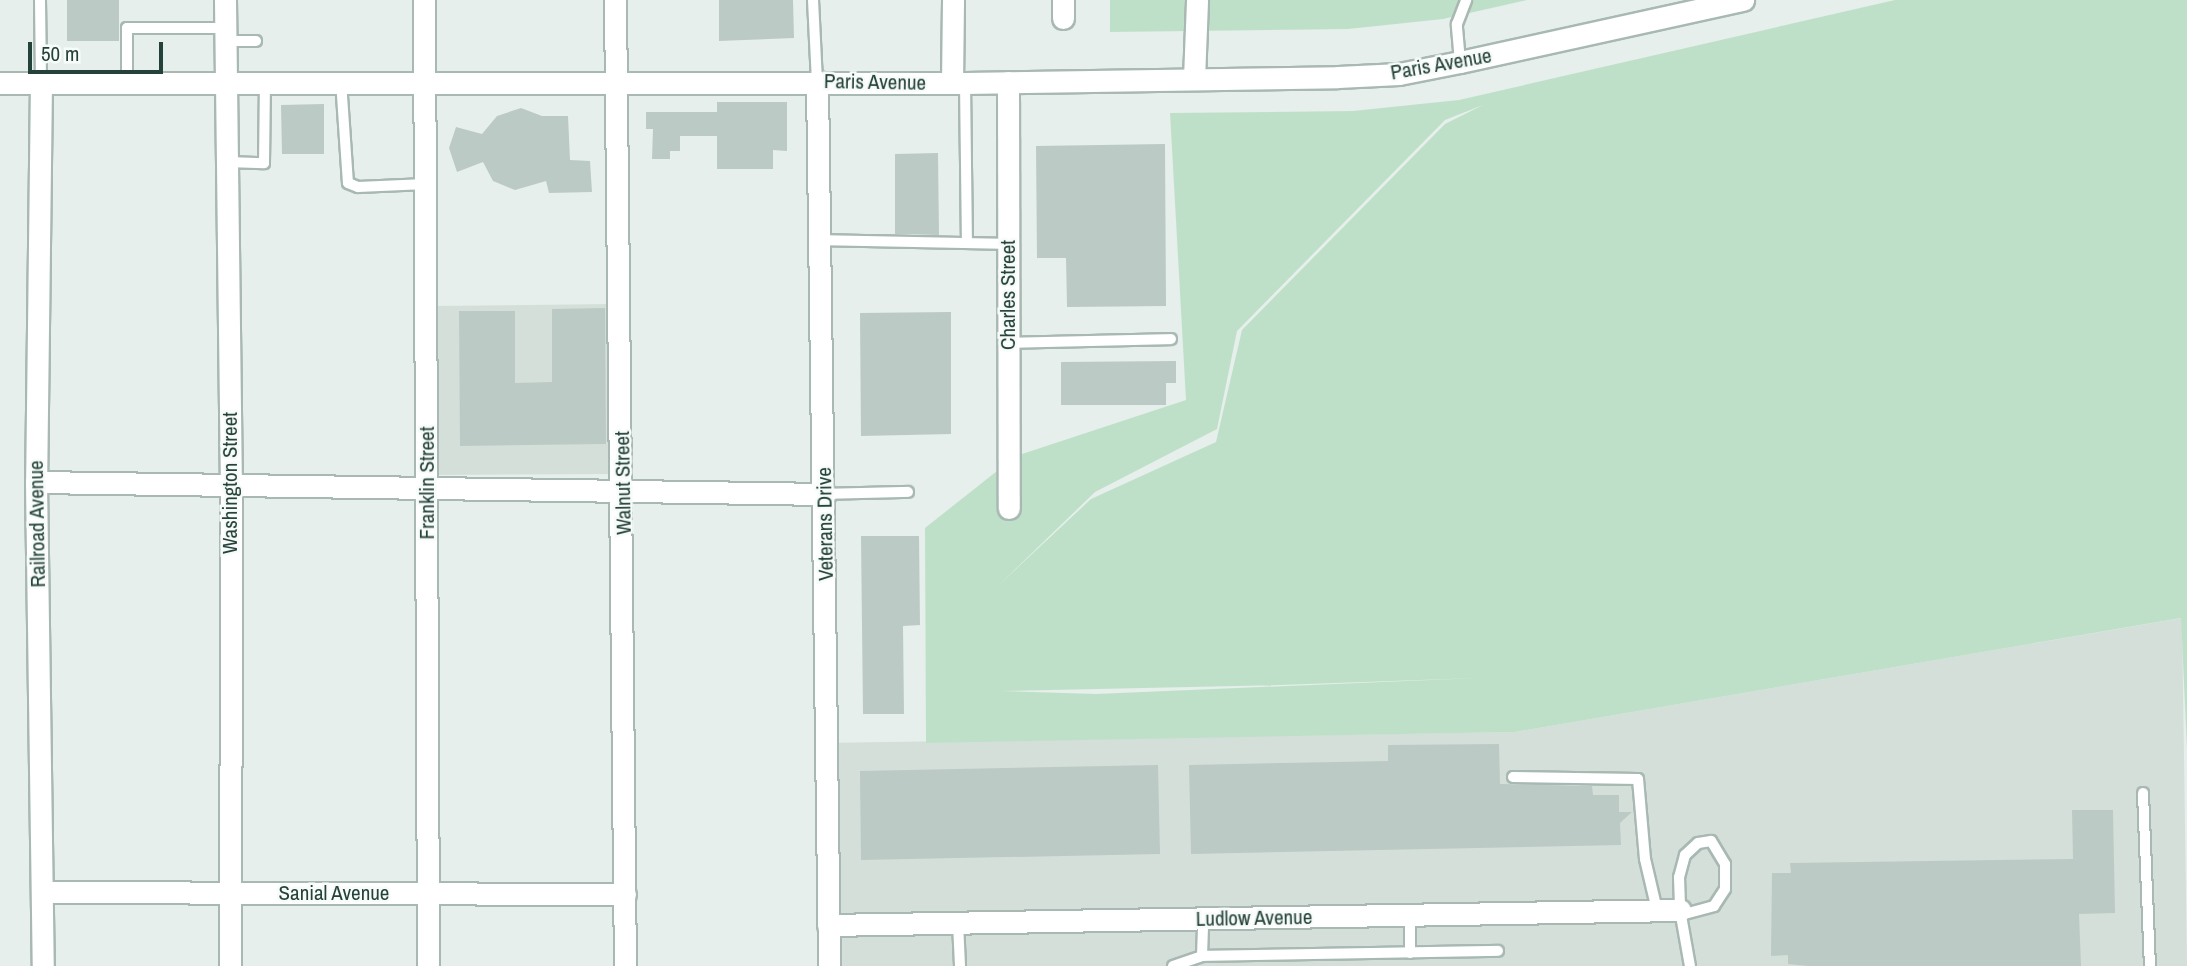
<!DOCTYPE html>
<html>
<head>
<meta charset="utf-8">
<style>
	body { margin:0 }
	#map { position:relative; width:2187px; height:966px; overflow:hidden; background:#e6efeb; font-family:"Archivo Narrow",sans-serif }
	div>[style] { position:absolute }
	.built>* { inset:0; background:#d4dfda }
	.green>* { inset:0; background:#bfe0c8 }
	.building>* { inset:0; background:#bbcac4 }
	.roads { filter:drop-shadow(2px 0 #a8b8b2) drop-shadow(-2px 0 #a8b8b2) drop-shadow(0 2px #a8b8b2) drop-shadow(0 -2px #a8b8b2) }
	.service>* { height:10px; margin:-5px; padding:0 5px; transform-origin:5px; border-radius:5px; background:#fff }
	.minor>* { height:21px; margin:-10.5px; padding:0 10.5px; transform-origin:10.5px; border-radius:10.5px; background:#fff }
	.tertiary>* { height:21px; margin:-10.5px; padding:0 10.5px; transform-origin:10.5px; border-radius:10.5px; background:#fff }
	span { translate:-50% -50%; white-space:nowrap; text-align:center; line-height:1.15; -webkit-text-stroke:5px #f7fbf9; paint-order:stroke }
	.street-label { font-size:21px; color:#24423a }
	.scale { position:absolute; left:28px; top:42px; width:135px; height:32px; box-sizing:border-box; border:4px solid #24423a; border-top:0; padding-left:9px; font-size:21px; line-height:24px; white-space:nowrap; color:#24423a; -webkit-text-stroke:5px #f7fbf9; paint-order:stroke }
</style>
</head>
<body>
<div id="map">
	<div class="built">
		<div style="clip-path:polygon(612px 304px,613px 474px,433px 475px,432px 306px)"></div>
		<div style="clip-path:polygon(2182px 618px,2187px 966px,825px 966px,822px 743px,1515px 732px)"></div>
	</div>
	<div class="green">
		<div style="clip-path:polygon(1110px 0,1527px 0,1443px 19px,1348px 29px,1110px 32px)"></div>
		<div style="clip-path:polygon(evenodd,1895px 0,2187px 0,2187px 749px,2181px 618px,1515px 732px,926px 743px,925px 528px,1016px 456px,1186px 400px,1170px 113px,1353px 111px,1459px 100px,1895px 0,1483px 105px,1445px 124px,1242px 330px,1216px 442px,1091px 499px,1000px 584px,1095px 492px,1217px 429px,1237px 331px,1445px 120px,1483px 105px,1895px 0,1477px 678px,1096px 694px,1002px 691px,1280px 685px,1477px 678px)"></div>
	</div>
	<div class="building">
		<div style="clip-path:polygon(67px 0,119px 0,119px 41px,67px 41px)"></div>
		<div style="clip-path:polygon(719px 0,793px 0,794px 38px,719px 41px)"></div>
		<div style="clip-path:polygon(717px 102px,787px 102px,787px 151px,773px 150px,773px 169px,717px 169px,717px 136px,680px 136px,680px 151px,670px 151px,670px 159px,652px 159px,653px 129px,646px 129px,646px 112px,717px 112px)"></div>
		<div style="clip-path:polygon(324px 104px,324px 154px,282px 154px,281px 105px)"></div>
		<div style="clip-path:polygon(521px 108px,542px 116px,568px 116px,570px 160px,590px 161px,592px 192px,549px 193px,546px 181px,515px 190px,493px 181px,483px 162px,457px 172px,449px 148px,456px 127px,482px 134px,497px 116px)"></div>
		<div style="clip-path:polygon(1165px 144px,1166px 306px,1067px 307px,1066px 258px,1037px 258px,1036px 146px)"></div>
		<div style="clip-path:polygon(938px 153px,939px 235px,895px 234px,895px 154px)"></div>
		<div style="clip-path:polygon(605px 308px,606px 444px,460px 446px,459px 311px,515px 311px,515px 383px,552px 382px,552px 309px)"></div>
		<div style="clip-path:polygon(951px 312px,951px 434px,861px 436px,860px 313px)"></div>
		<div style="clip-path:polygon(1176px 361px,1176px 383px,1166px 383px,1166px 405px,1061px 405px,1061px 362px)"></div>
		<div style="clip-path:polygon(861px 536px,919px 536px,920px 625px,903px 626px,904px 714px,863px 714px)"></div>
		<div style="clip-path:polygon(1499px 744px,1500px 784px,1592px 786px,1593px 795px,1619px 795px,1619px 812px,1632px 812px,1620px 823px,1621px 845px,1191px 854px,1189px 765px,1388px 761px,1388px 745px)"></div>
		<div style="clip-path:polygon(1158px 765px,1160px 854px,861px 860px,860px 771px)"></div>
		<div style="clip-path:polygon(2072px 810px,2113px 810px,2115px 913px,2079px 914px,2081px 966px,1808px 966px,1788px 964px,1788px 955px,1771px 956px,1772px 873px,1791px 873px,1790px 863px,2073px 859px)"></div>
	</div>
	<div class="roads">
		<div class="service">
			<div style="left:40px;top:0;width:82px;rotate:89.3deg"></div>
			<div style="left:813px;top:0;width:81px;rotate:87.2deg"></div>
			<div style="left:225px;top:41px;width:31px"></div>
			<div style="left:1460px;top:62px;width:38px;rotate:-95deg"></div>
			<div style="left:1457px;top:24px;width:26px;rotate:-69deg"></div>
			<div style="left:127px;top:81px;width:53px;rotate:-90deg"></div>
			<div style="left:127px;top:28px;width:98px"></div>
			<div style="left:341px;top:81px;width:102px;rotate:86.1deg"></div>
			<div style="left:348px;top:183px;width:11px;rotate:22deg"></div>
			<div style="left:358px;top:187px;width:68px;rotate:-2.5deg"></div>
			<div style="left:965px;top:83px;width:160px;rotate:89.3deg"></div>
			<div style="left:227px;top:162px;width:37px;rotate:2deg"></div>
			<div style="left:264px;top:163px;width:82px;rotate:-89.3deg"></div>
			<div style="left:820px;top:240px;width:188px;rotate:1.2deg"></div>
			<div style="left:1008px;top:343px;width:163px;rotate:-1.4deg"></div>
			<div style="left:825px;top:494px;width:83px;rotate:-1.4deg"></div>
			<div style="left:1513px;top:777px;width:125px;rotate:0.9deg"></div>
			<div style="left:1638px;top:779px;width:80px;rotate:85deg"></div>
			<div style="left:1645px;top:859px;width:52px;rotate:76.8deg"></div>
			<div style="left:2143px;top:793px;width:173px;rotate:87.7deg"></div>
			<div style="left:1681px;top:915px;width:34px;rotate:-15deg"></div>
			<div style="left:1714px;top:906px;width:20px;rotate:-57deg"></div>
			<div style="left:1725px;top:889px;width:25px;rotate:-90deg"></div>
			<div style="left:1725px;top:864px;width:27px;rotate:-121deg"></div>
			<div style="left:1711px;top:841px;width:13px;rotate:171deg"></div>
			<div style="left:1698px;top:843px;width:18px;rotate:137deg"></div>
			<div style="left:1685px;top:855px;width:23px;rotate:105deg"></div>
			<div style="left:1679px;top:877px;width:33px;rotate:88deg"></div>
			<div style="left:1680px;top:910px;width:57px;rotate:79.9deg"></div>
			<div style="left:958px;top:923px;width:43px;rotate:87.3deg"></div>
			<div style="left:1410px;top:953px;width:38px;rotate:-90deg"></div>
			<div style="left:1202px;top:956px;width:37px;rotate:-88deg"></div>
			<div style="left:1173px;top:966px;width:31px;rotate:-19deg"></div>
			<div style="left:1202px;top:956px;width:296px;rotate:-1deg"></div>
		</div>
		<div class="minor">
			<div style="left:225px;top:0;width:488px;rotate:89.3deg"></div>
			<div style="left:231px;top:488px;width:478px;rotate:90.1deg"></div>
			<div style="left:424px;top:0;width:966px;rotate:89.76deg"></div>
			<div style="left:615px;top:0;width:966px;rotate:89.41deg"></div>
			<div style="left:1063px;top:0;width:18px;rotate:90deg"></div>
			<div style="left:1194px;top:79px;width:79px;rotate:-87.8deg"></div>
			<div style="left:817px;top:81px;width:885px;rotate:89.22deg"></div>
			<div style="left:41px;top:82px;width:400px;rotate:90.7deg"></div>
			<div style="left:36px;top:482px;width:484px;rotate:89.2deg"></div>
			<div style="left:1008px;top:82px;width:426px;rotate:89.9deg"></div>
			<div style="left:952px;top:83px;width:83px;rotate:-89.3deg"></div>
			<div style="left:36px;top:482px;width:789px;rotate:0.87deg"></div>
			<div style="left:43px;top:892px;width:582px;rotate:0.2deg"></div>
			<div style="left:828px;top:925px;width:852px;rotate:-1.01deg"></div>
		</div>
		<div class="tertiary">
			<div style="left:0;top:83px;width:965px"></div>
			<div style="left:965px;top:83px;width:373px;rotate:-0.9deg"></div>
			<div style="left:1338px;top:77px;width:61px;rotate:-2.8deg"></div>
			<div style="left:1399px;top:74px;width:62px;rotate:-11.1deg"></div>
			<div style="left:1460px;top:62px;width:290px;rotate:-12.4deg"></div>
		</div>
	</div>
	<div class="street-label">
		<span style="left:1441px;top:64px;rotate:-10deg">Paris Avenue</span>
		<span style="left:875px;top:82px;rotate:1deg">Paris Avenue</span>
		<span style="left:1008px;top:295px;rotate:-90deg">Charles Street</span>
		<span style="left:230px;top:483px;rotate:-90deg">Washington Street</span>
		<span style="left:427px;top:483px;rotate:-90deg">Franklin Street</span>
		<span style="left:623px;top:483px;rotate:-91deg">Walnut Street</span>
		<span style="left:37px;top:524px;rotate:-91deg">Railroad Avenue</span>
		<span style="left:825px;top:524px;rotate:-91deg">Veterans Drive</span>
		<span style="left:334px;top:893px">Sanial Avenue</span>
		<span style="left:1254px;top:918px;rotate:-1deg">Ludlow Avenue</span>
	</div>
	<div class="scale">50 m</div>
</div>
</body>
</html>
